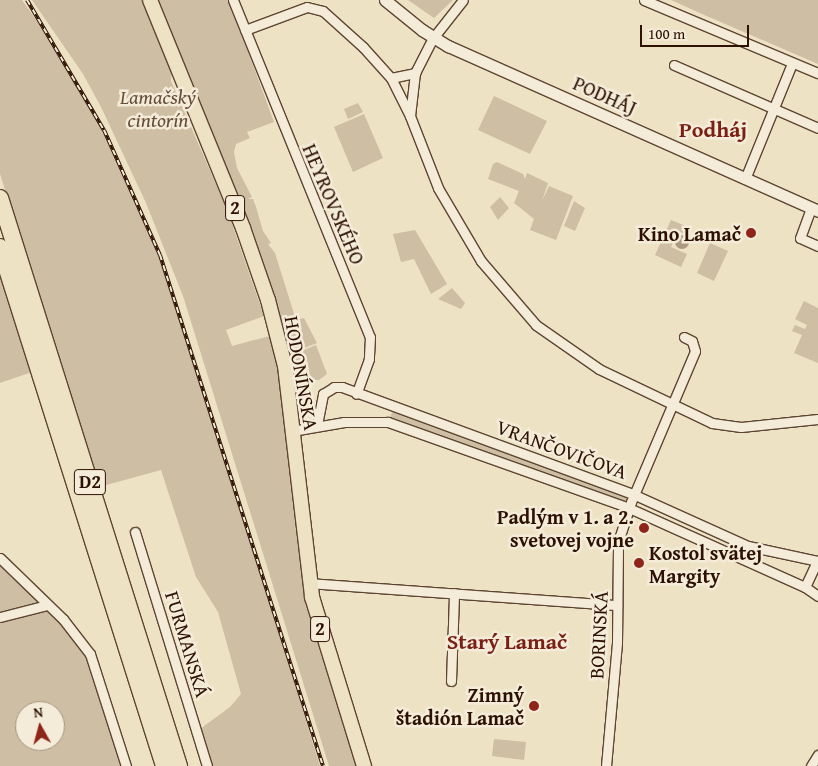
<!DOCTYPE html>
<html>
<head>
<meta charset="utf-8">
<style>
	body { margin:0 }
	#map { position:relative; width:818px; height:766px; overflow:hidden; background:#eee2c5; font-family:"Gentium Book Plus",serif }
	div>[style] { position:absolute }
	.green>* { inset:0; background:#cdbea4 }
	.water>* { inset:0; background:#ac9b82 }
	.round { border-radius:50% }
	.roads { filter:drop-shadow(1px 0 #5d4531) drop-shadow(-1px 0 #5d4531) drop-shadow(0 1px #5d4531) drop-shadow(0 -1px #5d4531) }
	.minor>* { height:9px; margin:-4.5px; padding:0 4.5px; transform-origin:4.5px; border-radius:4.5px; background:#f4ecd9 }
	.tertiary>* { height:11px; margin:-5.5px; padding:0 5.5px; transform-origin:5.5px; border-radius:5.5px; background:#f4ecd9 }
	.primary>* { height:14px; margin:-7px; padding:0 7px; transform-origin:7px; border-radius:7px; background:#eee2c5 }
	.motorway>* { height:16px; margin:-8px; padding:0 8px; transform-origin:8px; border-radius:8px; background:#eee2c5 }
	.rail>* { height:4px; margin-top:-2px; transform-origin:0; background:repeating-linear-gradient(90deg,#f4ecd9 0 5.5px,#2d1100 0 11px); box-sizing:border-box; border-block:1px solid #2d1100 }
	.dots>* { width:14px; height:14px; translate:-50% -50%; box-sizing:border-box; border:2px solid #f4ecd9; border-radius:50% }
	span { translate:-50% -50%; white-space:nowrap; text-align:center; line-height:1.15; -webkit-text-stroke:5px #f4ecd9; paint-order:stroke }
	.shield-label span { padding:1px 4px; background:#f4ecd9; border:1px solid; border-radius:4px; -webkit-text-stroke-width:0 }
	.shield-label { font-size:19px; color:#2d1100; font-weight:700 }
	.street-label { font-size:20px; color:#2d1100 }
	.park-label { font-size:20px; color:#654e39; font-style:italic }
	.poi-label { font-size:20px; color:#2d1100; font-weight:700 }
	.right { translate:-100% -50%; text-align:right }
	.left { translate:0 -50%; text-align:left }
	.quarter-label { font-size:22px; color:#7a1f14; font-weight:700 }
	.north { position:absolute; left:15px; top:701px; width:50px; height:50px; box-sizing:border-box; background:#f4ecd9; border:1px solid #a49482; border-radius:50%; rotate:353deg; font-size:14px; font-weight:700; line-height:20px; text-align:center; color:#2d1100 }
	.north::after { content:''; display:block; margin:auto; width:18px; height:22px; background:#8f2418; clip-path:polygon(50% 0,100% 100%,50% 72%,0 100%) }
	.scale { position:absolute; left:640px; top:25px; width:109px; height:22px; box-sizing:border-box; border:2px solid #2d1100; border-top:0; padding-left:6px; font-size:15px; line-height:18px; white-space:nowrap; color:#2d1100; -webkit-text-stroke:4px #f4ecd9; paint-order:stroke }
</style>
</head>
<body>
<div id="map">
	<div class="green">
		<div style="clip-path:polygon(0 0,22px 0,57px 49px,94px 109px,139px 205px,176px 299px,320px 766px,212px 766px,200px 729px,230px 707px,241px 694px,218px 612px,196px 577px,161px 470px,99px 487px,0 174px)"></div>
		<div style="clip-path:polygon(evenodd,32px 0,229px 0,274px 122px,247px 132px,250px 138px,236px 144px,234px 152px,237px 168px,252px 197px,248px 199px,253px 199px,256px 207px,263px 231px,271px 243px,268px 244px,275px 253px,296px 320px,304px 318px,317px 343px,289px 354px,306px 567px,364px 766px,329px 766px,183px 296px,146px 203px,101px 107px,83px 74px,32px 0,173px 55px,277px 334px,232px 346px,226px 330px,264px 316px,228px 212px,171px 81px,173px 55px)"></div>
		<div style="clip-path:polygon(408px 0,453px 0,434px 18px)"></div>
		<div style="clip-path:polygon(671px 0,818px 0,818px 64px,702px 14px)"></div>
		<div style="clip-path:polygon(494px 96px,547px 121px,530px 154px,478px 130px)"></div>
		<div style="clip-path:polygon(358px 103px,363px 112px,348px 119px,344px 109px)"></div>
		<div style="clip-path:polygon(364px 114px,383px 158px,353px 172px,334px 127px)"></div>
		<div style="clip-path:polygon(497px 162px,523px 174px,525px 179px,527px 173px,548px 183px,542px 201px,549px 186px,573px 196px,556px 240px,530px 230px,534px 219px,514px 203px,519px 191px,488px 179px,493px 164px)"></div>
		<div style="clip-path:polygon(500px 197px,509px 208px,498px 220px,490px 207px)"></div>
		<div style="clip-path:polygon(574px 201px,585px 208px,575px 231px,564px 226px)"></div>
		<div style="clip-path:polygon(671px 220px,691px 228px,688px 235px,678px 231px,671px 247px,687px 254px,681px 267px,655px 255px)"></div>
		<div style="clip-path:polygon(415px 230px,447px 284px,431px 294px,414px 259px,401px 262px,393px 234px)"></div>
		<div style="clip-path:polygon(712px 238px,712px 244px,728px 251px,714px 281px,697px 273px)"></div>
		<div style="clip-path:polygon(0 272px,32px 372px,0 383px)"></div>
		<div style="clip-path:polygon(452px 288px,465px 303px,461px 309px,438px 299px)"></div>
		<div style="clip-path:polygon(804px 301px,818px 308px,818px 363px,794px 353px,802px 335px,792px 331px,795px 325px,805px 329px,807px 325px,795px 319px)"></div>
		<div style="clip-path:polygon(316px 345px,327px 374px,319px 380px,308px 380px,295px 370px,292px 355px)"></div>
		<div style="clip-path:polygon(394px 408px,635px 495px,629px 508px,388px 422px)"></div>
		<div style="clip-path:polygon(evenodd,0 558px,90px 654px,126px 766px,0 766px,0 558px,25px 711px,55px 711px,55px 741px,25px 741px,25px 711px)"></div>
		<div style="clip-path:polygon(494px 739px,526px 742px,524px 760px,492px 756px)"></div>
	</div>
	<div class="water">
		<div class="round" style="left:675px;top:235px;width:14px;height:14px"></div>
	</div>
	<div class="roads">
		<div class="minor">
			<div style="left:233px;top:0;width:364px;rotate:67.9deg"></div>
			<div style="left:370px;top:337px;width:22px;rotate:93deg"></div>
			<div style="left:369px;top:359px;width:37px;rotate:110deg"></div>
			<div style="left:644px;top:0;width:189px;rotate:22.8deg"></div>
			<div style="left:245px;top:30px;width:66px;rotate:-20.4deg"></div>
			<div style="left:307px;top:7px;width:16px;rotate:14deg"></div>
			<div style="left:323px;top:11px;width:54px;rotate:42deg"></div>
			<div style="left:363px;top:47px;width:42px;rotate:47.9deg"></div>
			<div style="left:391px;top:78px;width:42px;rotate:63.4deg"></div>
			<div style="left:410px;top:116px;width:77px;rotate:68.7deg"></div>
			<div style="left:438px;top:188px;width:85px;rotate:59.5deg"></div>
			<div style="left:481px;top:261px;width:84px;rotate:49.3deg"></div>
			<div style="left:536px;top:325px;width:77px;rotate:34.9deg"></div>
			<div style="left:599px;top:369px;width:125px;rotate:25.5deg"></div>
			<div style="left:712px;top:423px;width:29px;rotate:8deg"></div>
			<div style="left:741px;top:427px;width:77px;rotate:-5.9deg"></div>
			<div style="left:674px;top:65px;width:157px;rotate:23.6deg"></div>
			<div style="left:391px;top:78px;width:25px;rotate:-12deg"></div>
			<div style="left:415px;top:73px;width:39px;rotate:-63deg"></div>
			<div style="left:433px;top:38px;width:48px;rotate:-51.7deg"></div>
			<div style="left:410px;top:116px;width:43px;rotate:-83.4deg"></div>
			<div style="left:745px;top:179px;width:125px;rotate:-67.9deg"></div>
			<div style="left:811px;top:208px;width:32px;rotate:110deg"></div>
			<div style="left:800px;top:238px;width:20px;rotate:24deg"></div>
			<div style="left:317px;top:425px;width:32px;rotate:-79deg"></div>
			<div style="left:323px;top:394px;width:13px;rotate:-32deg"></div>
			<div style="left:334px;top:387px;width:8px"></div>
			<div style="left:342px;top:387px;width:312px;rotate:20.2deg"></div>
			<div style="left:635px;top:495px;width:124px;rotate:24.3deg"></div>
			<div style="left:748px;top:546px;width:72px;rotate:12.1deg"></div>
			<div style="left:292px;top:431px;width:53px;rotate:-9.8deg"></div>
			<div style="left:344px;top:422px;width:44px"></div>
			<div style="left:388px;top:422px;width:256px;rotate:19.6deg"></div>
			<div style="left:629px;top:508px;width:193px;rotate:24.2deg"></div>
			<div style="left:805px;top:587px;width:16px;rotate:35deg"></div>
			<div style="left:135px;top:532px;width:245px;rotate:72.9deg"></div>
			<div style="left:0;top:558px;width:88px;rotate:44.1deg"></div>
			<div style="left:63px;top:619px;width:44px;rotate:52.4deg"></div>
			<div style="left:90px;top:654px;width:118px;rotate:72.2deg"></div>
			<div style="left:309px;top:583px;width:309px;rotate:4.1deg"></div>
			<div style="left:805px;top:587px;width:29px;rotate:-65deg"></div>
			<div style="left:0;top:617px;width:49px;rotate:-14.3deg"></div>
			<div style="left:451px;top:681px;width:88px;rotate:-88deg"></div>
			<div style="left:606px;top:766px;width:123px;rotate:-84.9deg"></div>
			<div style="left:617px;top:643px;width:101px;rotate:-89.4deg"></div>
			<div style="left:618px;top:542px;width:42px;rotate:-72deg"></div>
			<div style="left:631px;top:502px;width:164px;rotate:-67deg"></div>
			<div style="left:695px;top:351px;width:10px;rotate:-107deg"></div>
			<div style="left:692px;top:341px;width:9px;rotate:-153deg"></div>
			<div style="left:811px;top:766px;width:13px;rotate:-58deg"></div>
		</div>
		<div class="tertiary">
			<div style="left:385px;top:0;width:48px;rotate:39deg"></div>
			<div style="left:422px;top:30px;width:31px;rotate:32deg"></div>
			<div style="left:448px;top:46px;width:405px;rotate:24deg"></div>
		</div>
		<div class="primary">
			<div style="left:150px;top:0;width:246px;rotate:67.8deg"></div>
			<div style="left:243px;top:228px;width:76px;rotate:70.9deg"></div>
			<div style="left:268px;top:300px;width:68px;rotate:75.6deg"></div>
			<div style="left:285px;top:366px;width:233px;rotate:83.3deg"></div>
			<div style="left:312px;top:597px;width:177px;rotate:72.9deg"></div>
		</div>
		<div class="motorway">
			<div style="left:0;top:198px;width:596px;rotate:72.51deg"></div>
			<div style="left:0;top:247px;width:544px;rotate:72.46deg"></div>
		</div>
	</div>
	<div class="rail">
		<div style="left:27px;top:0;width:151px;rotate:59.4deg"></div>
		<div style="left:104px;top:130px;width:137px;rotate:65.9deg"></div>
		<div style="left:160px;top:255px;width:536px;rotate:72.31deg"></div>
	</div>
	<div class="dots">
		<div style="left:751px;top:233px;background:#8f2418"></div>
		<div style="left:644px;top:528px;background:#8f2418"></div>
		<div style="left:639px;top:563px;background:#8f2418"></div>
		<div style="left:534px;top:706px;background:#8f2418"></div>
	</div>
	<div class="shield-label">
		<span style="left:235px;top:208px">2</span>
		<span style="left:90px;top:482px">D2</span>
		<span style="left:320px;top:629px">2</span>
	</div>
	<div class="street-label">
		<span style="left:605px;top:95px;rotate:24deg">PODHÁJ</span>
		<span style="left:334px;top:204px;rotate:67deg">HEYROVSKÉHO</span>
		<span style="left:302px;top:373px;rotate:80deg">HODONÍNSKA</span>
		<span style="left:562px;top:449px;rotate:20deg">VRANČOVIČOVA</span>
		<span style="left:598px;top:635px;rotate:-87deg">BORINSKÁ</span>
		<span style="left:188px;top:644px;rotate:73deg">FURMANSKÁ</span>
	</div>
	<div class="park-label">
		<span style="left:158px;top:108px">Lamačský<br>cintorín</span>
	</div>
	<div class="poi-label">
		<span class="right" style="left:741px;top:233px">Kino Lamač</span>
		<span class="right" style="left:634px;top:528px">Padlým v 1. a 2.<br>svetovej vojne</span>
		<span class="left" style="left:649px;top:564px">Kostol svätej<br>Margity</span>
		<span class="right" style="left:524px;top:706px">Zimný<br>štadión Lamač</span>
	</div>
	<div class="quarter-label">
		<span style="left:713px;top:130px">Podháj</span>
		<span style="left:507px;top:642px">Starý Lamač</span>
	</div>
	<div class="north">N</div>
	<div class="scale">100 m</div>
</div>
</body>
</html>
